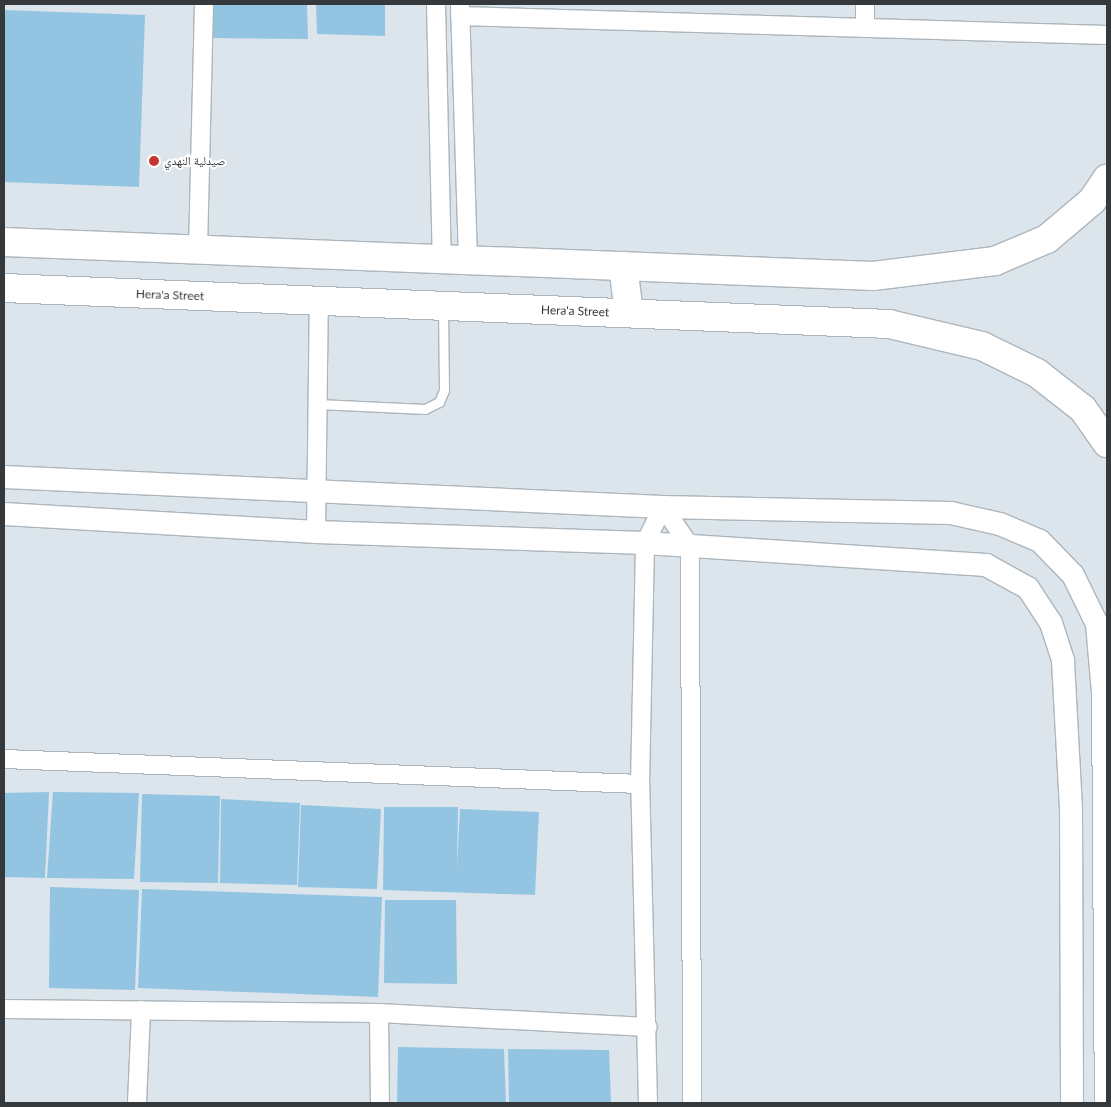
<!DOCTYPE html>
<html>
<head>
<meta charset="utf-8">
<style>
	body { margin:0 }
	#map { position:relative; width:1111px; height:1107px; overflow:hidden; background:#dbe5eb; font-family:Lato,"Noto Naskh Arabic",sans-serif }
	div>[style] { position:absolute }
	.building>* { inset:0; background:#93c5e3 }
	.roads { filter:drop-shadow(1px 0 #adb6bc) drop-shadow(-1px 0 #adb6bc) drop-shadow(0 1px #adb6bc) drop-shadow(0 -1px #adb6bc) }
	.service>* { height:9px; margin:-4.5px; padding:0 4.5px; transform-origin:4.5px; border-radius:4.5px; background:#fff }
	.minor>* { height:18px; margin:-9px; padding:0 9px; transform-origin:9px; border-radius:9px; background:#fff }
	.tertiary>* { height:22px; margin:-11px; padding:0 11px; transform-origin:11px; border-radius:11px; background:#fff }
	.primary>* { height:28px; margin:-14px; padding:0 14px; transform-origin:14px; border-radius:14px; background:#fff }
	.dots>* { width:14px; height:14px; translate:-50% -50%; box-sizing:border-box; border:2px solid #fff; border-radius:50% }
	span { translate:-50% -50%; white-space:nowrap; text-align:center; line-height:1.15; -webkit-text-stroke:4px #fff; paint-order:stroke }
	.poi-label { font-size:12px; color:#35393b }
	.left { translate:0 -50%; text-align:left }
	.street-label { font-size:12px; color:#35393b }
	.frame { position:absolute; inset:0; border:5px solid #35393b; pointer-events:none }
</style>
</head>
<body>
<div id="map">
	<div class="building">
		<div style="clip-path:polygon(210px 4px,307px 4px,308px 39px,210px 38px)"></div>
		<div style="clip-path:polygon(316px 4px,385px 4px,385px 36px,317px 34px)"></div>
		<div style="clip-path:polygon(4px 10px,145px 15px,139px 187px,4px 182px)"></div>
		<div style="clip-path:polygon(49px 792px,45px 878px,4px 877px,4px 793px)"></div>
		<div style="clip-path:polygon(53px 792px,139px 793px,134px 879px,47px 878px)"></div>
		<div style="clip-path:polygon(142px 794px,220px 796px,218px 883px,140px 882px)"></div>
		<div style="clip-path:polygon(221px 799px,300px 803px,297px 885px,220px 883px)"></div>
		<div style="clip-path:polygon(301px 805px,381px 809px,377px 889px,298px 887px)"></div>
		<div style="clip-path:polygon(384px 807px,458px 807px,457px 868px,460px 809px,539px 812px,535px 895px,383px 890px)"></div>
		<div style="clip-path:polygon(50px 887px,139px 890px,135px 990px,49px 988px)"></div>
		<div style="clip-path:polygon(142px 889px,382px 897px,378px 997px,138px 988px)"></div>
		<div style="clip-path:polygon(385px 900px,456px 900px,457px 984px,384px 983px)"></div>
		<div style="clip-path:polygon(398px 1047px,504px 1049px,506px 1103px,397px 1103px)"></div>
		<div style="clip-path:polygon(508px 1049px,609px 1050px,611px 1103px,509px 1103px)"></div>
	</div>
	<div class="roads">
		<div class="service">
			<div style="left:318px;top:404px;width:107px;rotate:2.7deg"></div>
			<div style="left:425px;top:409px;width:16px;rotate:-27deg"></div>
			<div style="left:439px;top:402px;width:13px;rotate:-67deg"></div>
			<div style="left:444px;top:390px;width:81px;rotate:-90.7deg"></div>
		</div>
		<div class="minor">
			<div style="left:436px;top:4px;width:257px;rotate:88.7deg"></div>
			<div style="left:865px;top:4px;width:24px;rotate:90deg"></div>
			<div style="left:460px;top:5px;width:257px;rotate:88.2deg"></div>
			<div style="left:460px;top:16px;width:647px;rotate:1.68deg"></div>
			<div style="left:198px;top:249px;width:245px;rotate:-88.6deg"></div>
			<div style="left:316px;top:532px;width:231px;rotate:-89.3deg"></div>
			<div style="left:4px;top:759px;width:636px;rotate:2.25deg"></div>
			<div style="left:4px;top:1009px;width:375px;rotate:0.6deg"></div>
			<div style="left:379px;top:1013px;width:269px;rotate:3deg"></div>
			<div style="left:379px;top:1013px;width:90px;rotate:89.4deg"></div>
			<div style="left:137px;top:1103px;width:93px;rotate:-87.5deg"></div>
			<div style="left:648px;top:1103px;width:319px;rotate:-91.4deg"></div>
			<div style="left:640px;top:784px;width:241px;rotate:-88.8deg"></div>
			<div style="left:645px;top:543px;width:40px;rotate:-63.4deg"></div>
			<div style="left:663px;top:507px;width:47px;rotate:55.3deg"></div>
			<div style="left:690px;top:546px;width:557px;rotate:89.79deg"></div>
		</div>
		<div class="tertiary">
			<div style="left:4px;top:477px;width:660px;rotate:2.61deg"></div>
			<div style="left:663px;top:507px;width:288px;rotate:1.2deg"></div>
			<div style="left:951px;top:513px;width:50px;rotate:12.7deg"></div>
			<div style="left:1000px;top:524px;width:43px;rotate:23deg"></div>
			<div style="left:1040px;top:541px;width:47px;rotate:45.9deg"></div>
			<div style="left:1073px;top:575px;width:55px;rotate:63.9deg"></div>
			<div style="left:1097px;top:624px;width:68px;rotate:85deg"></div>
			<div style="left:1103px;top:692px;width:411px;rotate:89.6deg"></div>
			<div style="left:4px;top:514px;width:313px;rotate:3.3deg"></div>
			<div style="left:316px;top:532px;width:329px;rotate:1.9deg"></div>
			<div style="left:645px;top:543px;width:342px;rotate:3.7deg"></div>
			<div style="left:986px;top:565px;width:48px;rotate:28.7deg"></div>
			<div style="left:1028px;top:588px;width:42px;rotate:56.7deg"></div>
			<div style="left:1051px;top:623px;width:40px;rotate:72deg"></div>
			<div style="left:1063px;top:661px;width:148px;rotate:86.9deg"></div>
			<div style="left:1071px;top:809px;width:294px;rotate:89.8deg"></div>
		</div>
		<div class="primary">
			<div style="left:4px;top:242px;width:870px;rotate:2.24deg"></div>
			<div style="left:873px;top:276px;width:123px;rotate:-7deg"></div>
			<div style="left:995px;top:261px;width:56px;rotate:-22.9deg"></div>
			<div style="left:1047px;top:239px;width:59px;rotate:-40.2deg"></div>
			<div style="left:1092px;top:201px;width:27px;rotate:-56deg"></div>
			<div style="left:623px;top:266px;width:47px;rotate:82.7deg"></div>
			<div style="left:4px;top:288px;width:886px;rotate:2.33deg"></div>
			<div style="left:889px;top:324px;width:96px;rotate:13.3deg"></div>
			<div style="left:982px;top:346px;width:61px;rotate:26.1deg"></div>
			<div style="left:1037px;top:373px;width:58px;rotate:38deg"></div>
			<div style="left:1083px;top:409px;width:42px;rotate:54.8deg"></div>
		</div>
	</div>
	<div class="dots">
		<div style="left:154px;top:161px;background:#c53633"></div>
	</div>
	<div class="poi-label">
		<span class="left" style="left:164px;top:161px">صيدلية النهدي</span>
	</div>
	<div class="street-label">
		<span style="left:170px;top:295px;rotate:2deg">Hera'a Street</span>
		<span style="left:575px;top:311px;rotate:2deg">Hera'a Street</span>
	</div>
	<div class="frame"></div>
</div>
</body>
</html>
